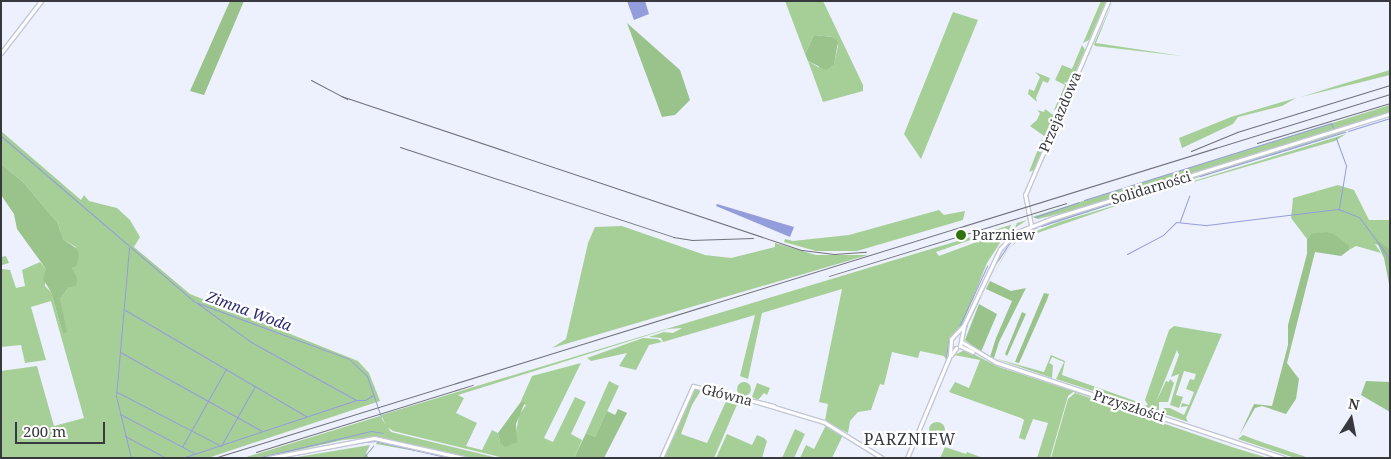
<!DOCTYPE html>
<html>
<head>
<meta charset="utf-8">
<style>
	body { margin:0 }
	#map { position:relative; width:1391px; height:459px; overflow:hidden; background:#edf0fd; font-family:"Noto Serif",serif }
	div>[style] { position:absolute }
	.green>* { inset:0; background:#a6cf98 }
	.round { border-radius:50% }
	.forest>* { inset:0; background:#99c38a }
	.water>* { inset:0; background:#949ddb }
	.stream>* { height:1px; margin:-0.5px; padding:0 0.5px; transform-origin:0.5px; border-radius:0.5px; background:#949ddb }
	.roads { filter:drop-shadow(1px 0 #c4c7d6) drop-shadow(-1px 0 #c4c7d6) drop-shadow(0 1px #c4c7d6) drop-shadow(0 -1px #c4c7d6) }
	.minor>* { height:3px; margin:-1.5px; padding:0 1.5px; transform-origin:1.5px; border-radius:1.5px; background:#fff }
	.rail>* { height:1px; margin:-0.5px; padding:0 0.5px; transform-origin:0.5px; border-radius:0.5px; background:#70727a }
	.dots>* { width:14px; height:14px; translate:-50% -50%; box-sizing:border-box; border:2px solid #fff; border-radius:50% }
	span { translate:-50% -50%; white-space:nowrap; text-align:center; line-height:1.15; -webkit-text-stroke:4.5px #fff; paint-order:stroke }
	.street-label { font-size:14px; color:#38393f }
	.poi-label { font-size:14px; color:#38393f }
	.left { translate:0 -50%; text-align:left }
	.water-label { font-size:15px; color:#292a71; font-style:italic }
	.quarter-label { font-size:16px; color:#38393f; letter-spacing:1px }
	.frame { position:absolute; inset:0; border:2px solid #38393f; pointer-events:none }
	.north { position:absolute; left:1326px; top:394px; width:50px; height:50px; -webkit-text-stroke:4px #fff; paint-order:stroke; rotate:11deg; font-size:14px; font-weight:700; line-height:20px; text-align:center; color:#38393f }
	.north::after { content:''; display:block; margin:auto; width:18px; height:22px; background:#38393f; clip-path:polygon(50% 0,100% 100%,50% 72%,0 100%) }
	.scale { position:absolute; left:15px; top:422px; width:90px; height:22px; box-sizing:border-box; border:2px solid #38393f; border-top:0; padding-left:6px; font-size:15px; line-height:18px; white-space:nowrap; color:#38393f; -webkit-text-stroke:4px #fff; paint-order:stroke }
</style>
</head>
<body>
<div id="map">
	<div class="green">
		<div style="clip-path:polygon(785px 1px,823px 1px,863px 85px,863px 91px,823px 102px,808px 61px,818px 67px,834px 63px,838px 46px,833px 37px,814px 35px,805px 54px)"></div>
		<div style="clip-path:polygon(1101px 1px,1106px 1px,1089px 40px,1083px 43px)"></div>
		<div style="clip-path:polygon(1113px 1px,1096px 43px,1182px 56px,1095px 46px,1094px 44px)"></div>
		<div style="clip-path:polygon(953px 12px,978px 20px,921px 159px,904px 134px)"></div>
		<div style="clip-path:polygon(1082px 45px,1085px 50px,1060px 108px,1054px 110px,1065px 85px,1055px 80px,1062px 65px,1072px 69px)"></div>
		<div style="clip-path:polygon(1390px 70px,1390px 75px,1301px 97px,1339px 85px)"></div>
		<div style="clip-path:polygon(1035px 72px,1050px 78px,1048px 83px,1043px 81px,1036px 98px,1037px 102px,1028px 94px,1029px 89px,1034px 91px,1040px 77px)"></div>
		<div style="clip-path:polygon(1296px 98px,1282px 106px,1238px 117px,1233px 124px,1182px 148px,1179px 138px,1231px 117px)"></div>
		<div style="clip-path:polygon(1390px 105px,1390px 112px,1067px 212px,1038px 219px,1032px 217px)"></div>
		<div style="clip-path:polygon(1045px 109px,1056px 117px,1050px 133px,1044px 136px,1030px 126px,1037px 120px,1040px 113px,1037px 110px,1044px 112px)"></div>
		<div style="clip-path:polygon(1343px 130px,1345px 132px,1135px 197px,1137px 194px)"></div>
		<div style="clip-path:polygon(1px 131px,81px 200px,84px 195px,89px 201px,117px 208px,130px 220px,140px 237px,134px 247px,190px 294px,358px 361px,369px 373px,380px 401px,208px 458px,1px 458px,1px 371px,37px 366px,54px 426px,84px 418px,51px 301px,31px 307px,46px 360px,25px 363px,21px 345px,1px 347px,1px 257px,6px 256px,9px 263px,2px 265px,2px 269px,10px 270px,16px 288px,25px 286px,22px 270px,40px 262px,46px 269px,45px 286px,51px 292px,63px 334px,60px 299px,69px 287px,76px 247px,64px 240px,57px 222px,23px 182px,1px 164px)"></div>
		<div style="clip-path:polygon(1346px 134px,1335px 141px,1135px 199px,1246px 165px)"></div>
		<div style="clip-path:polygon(1042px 139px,1045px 145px,1034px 170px,1029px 172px)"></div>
		<div style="clip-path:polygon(1338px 185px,1354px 190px,1369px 220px,1390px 220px,1390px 249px,1375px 244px,1381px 253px,1356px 246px,1349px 250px,1342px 241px,1311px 234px,1307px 239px,1291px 218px,1293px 198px)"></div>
		<div style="clip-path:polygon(1129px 196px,1132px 198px,1040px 227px,1057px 218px)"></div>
		<div style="clip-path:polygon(1133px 200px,1020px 239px,1007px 250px,990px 281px,1008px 249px,1021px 237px,1059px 222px)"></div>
		<div style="clip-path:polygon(939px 210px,944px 215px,965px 211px,963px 220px,857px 251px,816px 251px,784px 242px,785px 239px,793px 241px,849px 235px)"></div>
		<div style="clip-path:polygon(1027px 220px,1015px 228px,1017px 223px,1011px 225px,1009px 230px,1005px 228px,936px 252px,939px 256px,1001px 233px,1005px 235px,987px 263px,962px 325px,950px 339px,946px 360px,944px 356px,920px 351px,918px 358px,892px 352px,884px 385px,880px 384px,871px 410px,858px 412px,850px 421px,848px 433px,825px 421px,828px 404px,819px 402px,842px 289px,762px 313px,748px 379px,740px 376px,755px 315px,663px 342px,661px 338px,649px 337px,664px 332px,673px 333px,682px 328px,668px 329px,458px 395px,464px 398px,456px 413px,477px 423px,466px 446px,482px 450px,492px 430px,498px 433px,500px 443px,516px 433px,519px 415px,526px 405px,520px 403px,532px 376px,581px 363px,544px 438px,553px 442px,575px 397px,586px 402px,571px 434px,582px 440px,574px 458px,504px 458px,393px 431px,387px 427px,381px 415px)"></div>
		<div style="clip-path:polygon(622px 226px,705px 255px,731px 258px,775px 247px,775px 243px,816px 255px,868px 255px,552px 348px,566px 339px,588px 243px,595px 227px)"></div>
		<div style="clip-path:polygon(1174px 326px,1222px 334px,1186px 418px,1188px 422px,1162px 413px,1164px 408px,1170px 408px,1184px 415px,1188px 406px,1181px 407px,1182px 403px,1189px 405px,1194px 392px,1186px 389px,1190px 379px,1194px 380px,1196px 374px,1184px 371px,1176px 395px,1183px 397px,1179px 408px,1170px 405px,1179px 374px,1171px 377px,1179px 355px,1177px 350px,1156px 402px,1166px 381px,1169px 382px,1170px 379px,1174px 383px,1168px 402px,1159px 402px,1159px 412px,1143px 406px,1148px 405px,1145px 400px,1169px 330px)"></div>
		<div style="clip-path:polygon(643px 338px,658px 339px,662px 342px,649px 345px,636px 370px,619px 366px,627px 353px,591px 361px,587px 358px)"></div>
		<div style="clip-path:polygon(965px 350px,999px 367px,1279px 458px,1073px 392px,1068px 396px,1050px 458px,1037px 458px,1048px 423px,1033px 419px,1025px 440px,1019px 438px,1024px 420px,1021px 418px,949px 392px,955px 382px,969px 388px,980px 360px,954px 355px)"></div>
		<div style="clip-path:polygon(1051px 355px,1065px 361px,1062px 375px,1138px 402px,1133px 404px,1056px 379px,1064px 362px,1052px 357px,1049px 363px,1053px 365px,1052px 378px,994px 358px,1044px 372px)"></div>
		<div style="clip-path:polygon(609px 381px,619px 386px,595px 437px,586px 433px)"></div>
		<div class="round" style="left:737px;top:382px;width:14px;height:14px"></div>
		<div style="clip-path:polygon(757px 383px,770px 388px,767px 395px,764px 393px,758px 400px,752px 397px)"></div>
		<div style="clip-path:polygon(694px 390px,701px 390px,692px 405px,681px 434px,707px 443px,728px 397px,739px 400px,714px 458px,664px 458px)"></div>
		<div style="clip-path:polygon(1075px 393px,1235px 448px,1268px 458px,1051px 458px,1068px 399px)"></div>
		<div style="clip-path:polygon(380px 416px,391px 432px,498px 458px,471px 458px,377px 437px,343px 440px,263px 458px,243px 458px)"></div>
		<div class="round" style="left:929px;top:422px;width:16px;height:16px"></div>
		<div style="clip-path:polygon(826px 425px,843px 435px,832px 458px,800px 458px,806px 445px,814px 449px)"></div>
		<div style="clip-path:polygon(795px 429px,805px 434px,794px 458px,782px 458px)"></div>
		<div style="clip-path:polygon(727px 434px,752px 445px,757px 435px,764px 438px,767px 441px,762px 458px,716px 458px)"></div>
		<div style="clip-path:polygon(1243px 435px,1256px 440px,1309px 458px,1295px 458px,1238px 439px)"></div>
		<div style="clip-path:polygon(378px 440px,385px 441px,455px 458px,376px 444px)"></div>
		<div style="clip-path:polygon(370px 445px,366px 453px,369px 458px,291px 458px)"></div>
		<div style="clip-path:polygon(945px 447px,966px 454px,967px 452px,983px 458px,940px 458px)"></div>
	</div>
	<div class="forest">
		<div style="clip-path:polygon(230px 1px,244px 1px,204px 95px,190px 91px)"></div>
		<div style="clip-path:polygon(627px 23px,680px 70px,690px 100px,675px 115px,662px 117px)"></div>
		<div style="clip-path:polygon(814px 35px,833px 37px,838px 42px,834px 64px,826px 70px,808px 61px,805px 54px)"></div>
		<div style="clip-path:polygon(1px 164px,23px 182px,57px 222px,64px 240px,76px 248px,79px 254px,77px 265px,72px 268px,77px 278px,76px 286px,69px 287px,60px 299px,67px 332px,63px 334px,51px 292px,43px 279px,46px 269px,17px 229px,14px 214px,1px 195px)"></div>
		<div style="clip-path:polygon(1326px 232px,1334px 234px,1349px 246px,1349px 250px,1341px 256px,1315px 252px,1287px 363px,1299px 379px,1296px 399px,1286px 414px,1262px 406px,1255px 408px,1239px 436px,1254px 404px,1272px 406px,1288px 345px,1288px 325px,1307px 254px,1307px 239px,1311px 234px)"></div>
		<div style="clip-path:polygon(1376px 240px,1390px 249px,1390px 289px,1384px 258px)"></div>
		<div style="clip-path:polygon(990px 281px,1011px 291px,1026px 288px,999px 342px,994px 358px,990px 357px,996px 338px,1012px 301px,986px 289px)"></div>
		<div style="clip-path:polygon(1044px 293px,1049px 294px,1047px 300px,1019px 363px,1015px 362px)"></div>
		<div style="clip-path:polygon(979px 304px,997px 314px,981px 352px,965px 340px)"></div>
		<div style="clip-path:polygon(1022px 312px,1026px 314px,1007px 356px,1005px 354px)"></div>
		<div style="clip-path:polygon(1366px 381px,1390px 382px,1390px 412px,1361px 395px)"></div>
		<div style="clip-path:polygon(525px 402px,516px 424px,517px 442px,505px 447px,500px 443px,498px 433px,520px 403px)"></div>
		<div style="clip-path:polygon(618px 409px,627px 413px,604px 458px,574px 458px,586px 433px,595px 437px,607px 411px,615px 415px)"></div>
	</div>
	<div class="water">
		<div style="clip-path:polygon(627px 1px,645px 1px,649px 14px,634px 20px)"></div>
		<div style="clip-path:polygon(717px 204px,794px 227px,790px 237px,716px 206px)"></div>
	</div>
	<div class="stream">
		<div style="left:1348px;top:131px;width:44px;rotate:-17.2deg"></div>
		<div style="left:1px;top:136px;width:255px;rotate:40.6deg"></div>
		<div style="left:195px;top:302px;width:164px;rotate:20.3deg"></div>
		<div style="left:349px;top:359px;width:25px;rotate:43deg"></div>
		<div style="left:367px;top:376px;width:43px;rotate:71.1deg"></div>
		<div style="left:1336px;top:138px;width:30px;rotate:70deg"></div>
		<div style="left:1346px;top:166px;width:43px;rotate:99.5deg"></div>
		<div style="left:1200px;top:176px;width:152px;rotate:-16.9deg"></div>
		<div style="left:1135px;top:196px;width:27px;rotate:-17deg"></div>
		<div style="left:1084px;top:200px;width:259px;rotate:-17.3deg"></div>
		<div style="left:1331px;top:123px;width:5px;rotate:68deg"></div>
		<div style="left:1035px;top:217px;width:46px;rotate:-18.8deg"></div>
		<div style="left:1180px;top:221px;width:27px;rotate:-70deg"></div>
		<div style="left:1041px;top:226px;width:95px;rotate:-17.9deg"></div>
		<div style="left:129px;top:248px;width:149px;rotate:95deg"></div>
		<div style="left:116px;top:396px;width:64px;rotate:76.4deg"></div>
		<div style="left:1127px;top:254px;width:41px;rotate:-27.8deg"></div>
		<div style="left:1163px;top:235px;width:18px;rotate:-45deg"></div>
		<div style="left:1176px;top:222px;width:31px;rotate:6deg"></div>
		<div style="left:1207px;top:225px;width:132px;rotate:-7deg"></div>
		<div style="left:1338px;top:209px;width:22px;rotate:21deg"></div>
		<div style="left:1359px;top:217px;width:49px;rotate:53.4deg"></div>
		<div style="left:1388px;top:256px;width:16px;rotate:83deg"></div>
		<div style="left:996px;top:263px;width:27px;rotate:-56deg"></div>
		<div style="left:1011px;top:241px;width:30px;rotate:-28deg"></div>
		<div style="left:988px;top:278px;width:10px;rotate:-61deg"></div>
		<div style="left:982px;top:291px;width:9px;rotate:-63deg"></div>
		<div style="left:197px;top:303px;width:67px;rotate:35.8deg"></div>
		<div style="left:251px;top:342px;width:120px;rotate:28.9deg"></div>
		<div style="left:356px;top:400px;width:9px"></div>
		<div style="left:365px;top:400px;width:9px;rotate:-32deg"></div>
		<div style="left:125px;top:310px;width:210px;rotate:30.4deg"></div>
		<div style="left:969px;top:320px;width:26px;rotate:-65deg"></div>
		<div style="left:957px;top:331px;width:72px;rotate:-65.2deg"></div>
		<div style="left:964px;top:334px;width:9px;rotate:-72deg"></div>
		<div style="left:120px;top:352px;width:162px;rotate:29.1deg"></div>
		<div style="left:946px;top:357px;width:19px;rotate:-81deg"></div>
		<div style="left:949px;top:338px;width:6px;rotate:-39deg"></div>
		<div style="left:117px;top:392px;width:117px;rotate:27.4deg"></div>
		<div style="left:221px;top:446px;width:69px;rotate:-60.5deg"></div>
		<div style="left:120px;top:414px;width:84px;rotate:27.8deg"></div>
		<div style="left:125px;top:436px;width:47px;rotate:28.2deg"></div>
		<div style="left:356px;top:443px;width:19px;rotate:-6deg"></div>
		<div style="left:375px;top:441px;width:77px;rotate:12.8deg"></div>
		<div style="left:182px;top:447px;width:90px;rotate:-60.6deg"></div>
		<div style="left:182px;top:458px;width:183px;rotate:-18.4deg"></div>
		<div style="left:257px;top:458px;width:117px;rotate:-13.3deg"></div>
		<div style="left:371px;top:431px;width:12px;rotate:9deg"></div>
		<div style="left:303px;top:458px;width:1px;rotate:-90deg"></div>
		<div style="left:363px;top:458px;width:16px;rotate:-50deg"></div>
	</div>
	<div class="roads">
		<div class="minor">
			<div style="left:1px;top:53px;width:66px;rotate:-52.4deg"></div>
			<div style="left:1031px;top:225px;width:31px;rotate:-101deg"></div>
			<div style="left:1025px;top:195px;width:211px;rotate:-66.8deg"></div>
			<div style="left:962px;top:342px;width:39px;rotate:31deg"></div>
			<div style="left:995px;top:362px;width:305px;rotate:18.4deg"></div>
			<div style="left:960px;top:346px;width:20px;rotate:-79deg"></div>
			<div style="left:960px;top:346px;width:14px;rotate:25deg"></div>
			<div style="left:951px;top:355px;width:9px;rotate:-54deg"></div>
			<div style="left:761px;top:403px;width:66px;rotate:16.8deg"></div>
			<div style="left:824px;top:422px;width:68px;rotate:31.8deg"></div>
			<div style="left:268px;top:458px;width:108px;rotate:-10.7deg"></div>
			<div style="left:374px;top:438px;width:92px;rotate:12.5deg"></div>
			<div style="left:661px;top:458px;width:79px;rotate:-66deg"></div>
			<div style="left:693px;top:386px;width:83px;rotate:13.9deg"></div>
			<div style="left:907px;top:458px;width:112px;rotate:-67.3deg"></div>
			<div style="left:950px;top:355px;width:16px;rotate:-86deg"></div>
			<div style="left:951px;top:339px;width:19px;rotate:-47deg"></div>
			<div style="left:964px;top:325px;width:84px;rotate:-64.7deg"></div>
			<div style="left:1000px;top:249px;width:22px;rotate:-47deg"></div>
			<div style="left:1015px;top:233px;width:41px;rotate:-21.5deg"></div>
			<div style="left:1053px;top:218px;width:353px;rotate:-17.2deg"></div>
		</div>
	</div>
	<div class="rail">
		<div style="left:311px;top:80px;width:41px;rotate:27.8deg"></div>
		<div style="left:341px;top:96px;width:486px;rotate:18.5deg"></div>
		<div style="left:802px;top:250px;width:32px;rotate:7deg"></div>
		<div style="left:834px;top:254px;width:32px;rotate:-4deg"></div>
		<div style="left:1257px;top:143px;width:139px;rotate:-16.7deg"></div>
		<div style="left:400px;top:147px;width:287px;rotate:18.2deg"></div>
		<div style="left:673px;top:237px;width:18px;rotate:9deg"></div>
		<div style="left:691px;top:240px;width:62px;rotate:-1.8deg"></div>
		<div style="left:1191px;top:151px;width:50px;rotate:-22.4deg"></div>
		<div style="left:1237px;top:132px;width:160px;rotate:-17.1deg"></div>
		<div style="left:829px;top:276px;width:248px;rotate:-17.1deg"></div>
		<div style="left:256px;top:452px;width:227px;rotate:-17.2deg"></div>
		<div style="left:214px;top:458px;width:1231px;rotate:-17.2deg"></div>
	</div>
	<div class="dots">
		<div style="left:961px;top:235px;background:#30720d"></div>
	</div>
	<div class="street-label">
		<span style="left:1060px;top:112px;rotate:-67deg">Przejazdowa</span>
		<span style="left:1151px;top:188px;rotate:-17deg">Solidarności</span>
		<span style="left:727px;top:395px;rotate:14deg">Główna</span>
		<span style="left:1129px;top:406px;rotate:18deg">Przyszłości</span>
	</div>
	<div class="poi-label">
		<span class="left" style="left:972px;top:235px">Parzniew</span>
	</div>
	<div class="water-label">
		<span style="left:249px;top:311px;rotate:20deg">Zimna Woda</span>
	</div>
	<div class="quarter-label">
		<span style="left:910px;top:439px">PARZNIEW</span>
	</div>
	<div class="frame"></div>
	<div class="north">N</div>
	<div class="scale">200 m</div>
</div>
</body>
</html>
